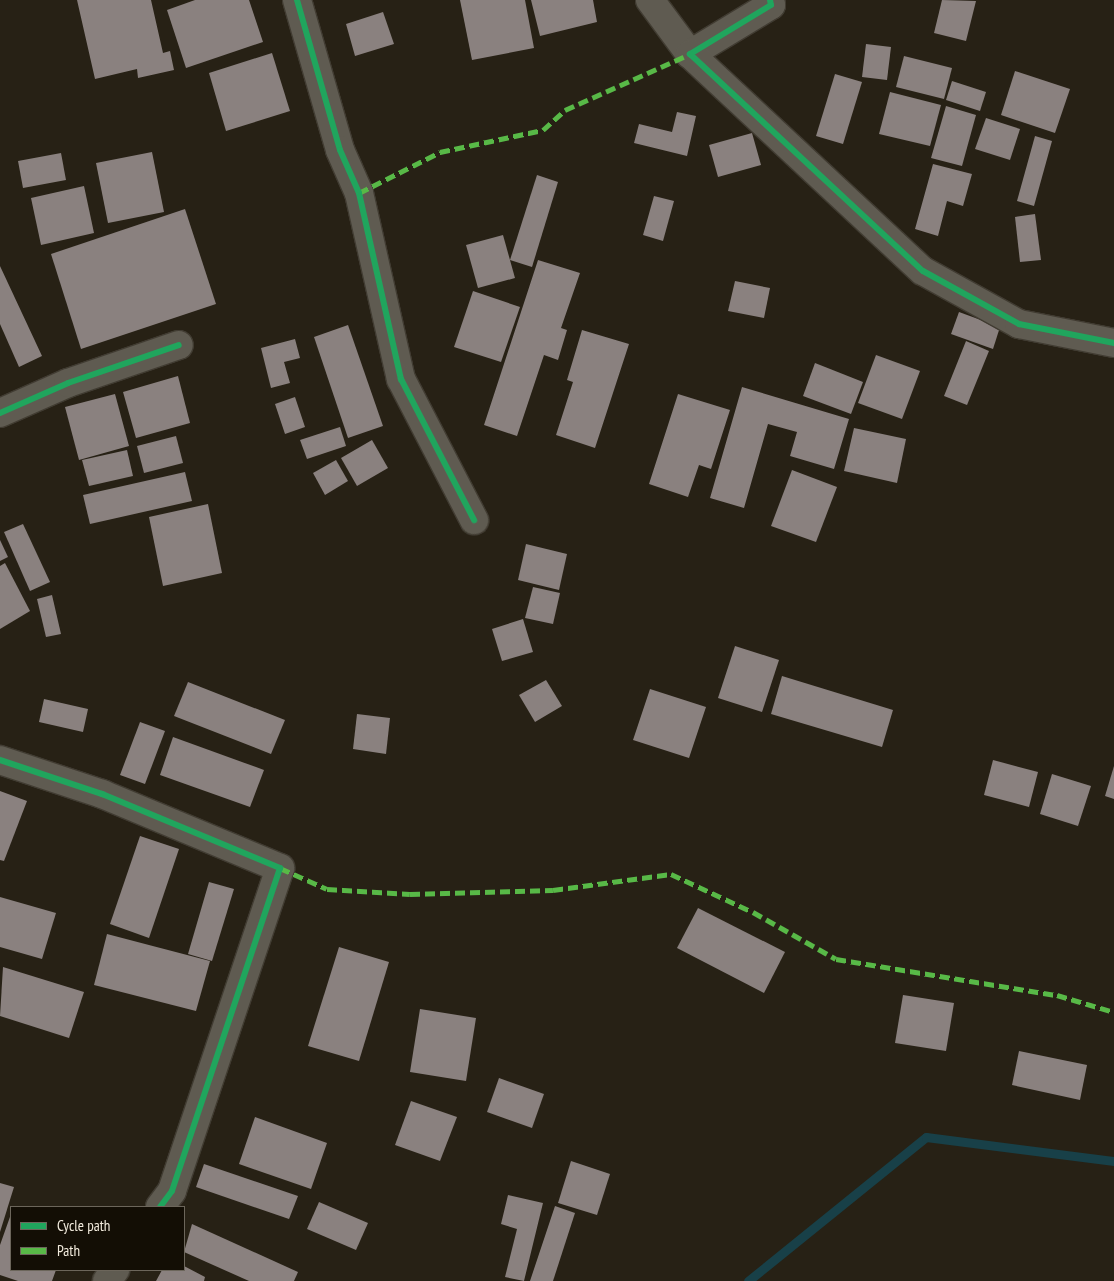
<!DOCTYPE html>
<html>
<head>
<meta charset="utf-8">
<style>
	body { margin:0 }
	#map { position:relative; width:1114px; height:1281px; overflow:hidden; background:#272115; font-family:"PT Sans Narrow",sans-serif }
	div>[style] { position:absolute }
	.stream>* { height:9px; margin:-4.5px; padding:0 4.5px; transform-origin:4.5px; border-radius:4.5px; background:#184048 }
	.building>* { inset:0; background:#8a817f }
	.roads { filter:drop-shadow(1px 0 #413c32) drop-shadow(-1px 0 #413c32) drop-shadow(0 1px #413c32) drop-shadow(0 -1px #413c32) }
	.minor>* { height:28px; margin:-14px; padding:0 14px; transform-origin:14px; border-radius:14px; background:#5f5b51 }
	.quiet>* { height:5px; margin-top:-2.5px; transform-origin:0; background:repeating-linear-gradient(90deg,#58b947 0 10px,transparent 0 15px) }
	.cycleway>* { height:6px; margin:-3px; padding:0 3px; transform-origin:3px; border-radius:3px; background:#20a55d }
	span { translate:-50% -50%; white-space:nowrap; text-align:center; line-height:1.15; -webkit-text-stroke:5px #130e05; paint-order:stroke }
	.legend { position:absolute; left:10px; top:1206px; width:175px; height:65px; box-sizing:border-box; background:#130e05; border:1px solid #6c665b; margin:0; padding:6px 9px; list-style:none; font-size:15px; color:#f2ebdd }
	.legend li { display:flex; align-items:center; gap:10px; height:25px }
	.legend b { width:25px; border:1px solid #6c665b }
</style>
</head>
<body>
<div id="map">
	<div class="stream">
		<div style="left:748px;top:1281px;width:229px;rotate:-39deg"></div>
		<div style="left:926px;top:1137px;width:190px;rotate:7.3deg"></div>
	</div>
	<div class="building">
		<div style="clip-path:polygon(77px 0,151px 0,163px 53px,170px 51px,174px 70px,138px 78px,137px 69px,95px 79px)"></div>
		<div style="clip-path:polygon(195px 0,249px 0,263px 42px,186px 68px,167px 10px)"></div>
		<div style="clip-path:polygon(460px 0,525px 0,534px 48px,472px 60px)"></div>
		<div style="clip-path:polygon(531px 0,593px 0,597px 22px,540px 36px)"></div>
		<div style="clip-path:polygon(942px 0,976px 1px,966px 41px,934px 33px)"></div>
		<div style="clip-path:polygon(383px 12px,394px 44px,355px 56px,346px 24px)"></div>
		<div style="clip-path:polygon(866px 44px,891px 47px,887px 80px,862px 77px)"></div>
		<div style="clip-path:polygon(272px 53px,290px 111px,226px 131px,209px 73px)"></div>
		<div style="clip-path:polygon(904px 56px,952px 68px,944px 99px,896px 87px)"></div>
		<div style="clip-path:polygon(1015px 71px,1070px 89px,1055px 133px,1001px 115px)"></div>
		<div style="clip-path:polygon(835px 74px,862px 82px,843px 144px,816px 136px)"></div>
		<div style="clip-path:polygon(952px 81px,986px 92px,980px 111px,946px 100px)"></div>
		<div style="clip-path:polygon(890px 92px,941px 105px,930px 146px,879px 134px)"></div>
		<div style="clip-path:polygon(946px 106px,976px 115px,962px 166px,931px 158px)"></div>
		<div style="clip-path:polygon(677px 112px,696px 116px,687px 156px,634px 143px,639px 124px,672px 132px)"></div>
		<div style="clip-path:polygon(986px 118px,1020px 129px,1010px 160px,975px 149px)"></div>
		<div style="clip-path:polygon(752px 133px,761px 165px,718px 177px,709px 145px)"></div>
		<div style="clip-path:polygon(1035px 136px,1052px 141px,1034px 206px,1017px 201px)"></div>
		<div style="clip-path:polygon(152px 152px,164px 212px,108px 223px,96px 163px)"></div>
		<div style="clip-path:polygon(61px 153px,66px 180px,23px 188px,18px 161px)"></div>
		<div style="clip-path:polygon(933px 164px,972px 174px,963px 206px,947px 201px,938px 236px,915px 229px)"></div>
		<div style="clip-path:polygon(537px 175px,558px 182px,532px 267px,510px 260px)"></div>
		<div style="clip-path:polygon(84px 186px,94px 233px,41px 245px,31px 198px)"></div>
		<div style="clip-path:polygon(654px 196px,674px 201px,663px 241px,643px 235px)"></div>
		<div style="clip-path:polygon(185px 209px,216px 304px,81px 349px,51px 254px)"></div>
		<div style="clip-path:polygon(1035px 214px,1041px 260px,1020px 262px,1015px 217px)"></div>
		<div style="clip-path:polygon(503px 235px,515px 278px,478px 288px,466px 245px)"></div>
		<div style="clip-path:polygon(538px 260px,580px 273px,561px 328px,567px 330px,558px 360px,544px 355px,517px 436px,484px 425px)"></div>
		<div style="clip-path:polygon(0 266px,42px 356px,19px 367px,0 324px)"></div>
		<div style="clip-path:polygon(735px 281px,770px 288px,764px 318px,728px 311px)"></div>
		<div style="clip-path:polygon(473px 291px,520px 307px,501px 362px,454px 347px)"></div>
		<div style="clip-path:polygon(959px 312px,1000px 327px,993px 349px,951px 334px)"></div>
		<div style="clip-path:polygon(348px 325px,383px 426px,348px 438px,314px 337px)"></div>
		<div style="clip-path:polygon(582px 330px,629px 344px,595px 448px,556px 435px,573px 382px,567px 380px)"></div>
		<div style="clip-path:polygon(295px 339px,300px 358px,284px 362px,290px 383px,271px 388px,261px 348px)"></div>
		<div style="clip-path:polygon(966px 341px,989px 351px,967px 405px,944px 396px)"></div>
		<div style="clip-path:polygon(876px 355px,920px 371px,902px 419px,858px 403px)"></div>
		<div style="clip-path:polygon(815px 363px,863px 382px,851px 414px,803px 396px)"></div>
		<div style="clip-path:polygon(178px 376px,190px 423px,136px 438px,123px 392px)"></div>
		<div style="clip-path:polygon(742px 387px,849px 419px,834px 469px,790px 456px,797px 432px,768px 424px,744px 508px,710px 498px)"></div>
		<div style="clip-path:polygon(115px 394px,129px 446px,79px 460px,65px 407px)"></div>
		<div style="clip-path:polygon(678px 394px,730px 410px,711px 469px,699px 465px,688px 497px,649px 484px)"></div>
		<div style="clip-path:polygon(295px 397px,305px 427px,285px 434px,275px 404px)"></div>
		<div style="clip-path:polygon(340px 427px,346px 446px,307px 459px,300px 440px)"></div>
		<div style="clip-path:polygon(854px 428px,906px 439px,897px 483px,844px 471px)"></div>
		<div style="clip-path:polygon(176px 436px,183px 463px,144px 473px,137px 446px)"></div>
		<div style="clip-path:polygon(372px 440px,388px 468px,357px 486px,341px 458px)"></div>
		<div style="clip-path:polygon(127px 450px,133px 476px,89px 486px,82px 460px)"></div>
		<div style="clip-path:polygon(336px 460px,348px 481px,325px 495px,313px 473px)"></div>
		<div style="clip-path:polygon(792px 470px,837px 487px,816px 542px,771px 526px)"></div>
		<div style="clip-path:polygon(185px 472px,192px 501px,90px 524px,83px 495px)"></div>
		<div style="clip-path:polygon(208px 504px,222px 573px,163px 586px,149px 517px)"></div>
		<div style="clip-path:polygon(23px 524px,50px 582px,30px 591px,4px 532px)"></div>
		<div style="clip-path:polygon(0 540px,8px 557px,0 561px)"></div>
		<div style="clip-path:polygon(526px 544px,567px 554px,559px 590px,518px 580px)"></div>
		<div style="clip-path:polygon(5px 563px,30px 611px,0 629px,0 566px)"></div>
		<div style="clip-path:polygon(533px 587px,560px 593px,553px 624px,525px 618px)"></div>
		<div style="clip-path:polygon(52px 595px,61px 634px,46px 637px,37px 599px)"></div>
		<div style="clip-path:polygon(523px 619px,533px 652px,502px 661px,492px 629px)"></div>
		<div style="clip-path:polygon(735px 646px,779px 660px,762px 712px,718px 698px)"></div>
		<div style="clip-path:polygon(782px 676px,893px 710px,882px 747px,771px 714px)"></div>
		<div style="clip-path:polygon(546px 680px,562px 706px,535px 722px,519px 695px)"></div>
		<div style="clip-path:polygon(188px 682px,285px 720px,271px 754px,174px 716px)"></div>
		<div style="clip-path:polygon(650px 689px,706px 707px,689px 758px,633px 740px)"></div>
		<div style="clip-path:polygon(44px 699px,88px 709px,83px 732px,39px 722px)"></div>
		<div style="clip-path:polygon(357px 714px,390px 718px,386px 754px,353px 749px)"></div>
		<div style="clip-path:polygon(140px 722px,165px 731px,145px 784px,120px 775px)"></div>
		<div style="clip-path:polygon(173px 737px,264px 770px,250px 807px,160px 775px)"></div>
		<div style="clip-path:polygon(993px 760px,1038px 772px,1029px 807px,984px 795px)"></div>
		<div style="clip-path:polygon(1114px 766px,1114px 799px,1105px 796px)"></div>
		<div style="clip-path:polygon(1052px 774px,1091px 786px,1078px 826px,1040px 814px)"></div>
		<div style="clip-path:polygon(0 791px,27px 801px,4px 861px,0 860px)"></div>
		<div style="clip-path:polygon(140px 836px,179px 849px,149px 938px,110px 924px)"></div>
		<div style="clip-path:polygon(209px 882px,234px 889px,212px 961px,188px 954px)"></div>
		<div style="clip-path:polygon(0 897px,56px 913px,42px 959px,0 947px)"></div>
		<div style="clip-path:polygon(698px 908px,785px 952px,764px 993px,677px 948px)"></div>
		<div style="clip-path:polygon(107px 934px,210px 961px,196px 1011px,94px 985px)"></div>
		<div style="clip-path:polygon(339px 947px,389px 962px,359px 1061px,308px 1046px)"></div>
		<div style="clip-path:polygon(3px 967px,84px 992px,69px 1038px,0 1016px)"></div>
		<div style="clip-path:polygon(903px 995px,954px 1003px,946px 1051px,895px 1043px)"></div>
		<div style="clip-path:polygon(420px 1009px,476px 1018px,466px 1081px,410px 1072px)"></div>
		<div style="clip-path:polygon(1019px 1051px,1087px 1065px,1080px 1100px,1012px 1085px)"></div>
		<div style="clip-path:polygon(499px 1078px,544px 1094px,532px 1128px,487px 1112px)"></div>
		<div style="clip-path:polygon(411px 1101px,457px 1117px,440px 1161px,395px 1145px)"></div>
		<div style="clip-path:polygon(255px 1117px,327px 1143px,311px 1189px,239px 1164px)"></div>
		<div style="clip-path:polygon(571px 1161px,610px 1174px,597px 1215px,558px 1203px)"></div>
		<div style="clip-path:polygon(204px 1164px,298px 1196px,289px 1219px,196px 1187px)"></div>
		<div style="clip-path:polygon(0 1183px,14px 1187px,0 1232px)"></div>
		<div style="clip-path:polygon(508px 1195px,543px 1203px,524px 1281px,505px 1277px,517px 1229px,501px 1224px)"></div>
		<div style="clip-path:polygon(319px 1202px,368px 1223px,356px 1250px,307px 1229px)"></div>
		<div style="clip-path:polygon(555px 1206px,575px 1213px,553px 1281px,530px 1281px)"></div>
		<div style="clip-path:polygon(11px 1214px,11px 1270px,56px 1270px,52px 1281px,18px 1281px,0 1275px,0 1245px)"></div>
		<div style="clip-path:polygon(192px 1224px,298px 1272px,294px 1281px,249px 1281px,184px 1252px)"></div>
		<div style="clip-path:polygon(184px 1266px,205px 1277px,204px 1281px,156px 1281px,162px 1270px,184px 1270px)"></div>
	</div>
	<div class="roads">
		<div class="minor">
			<div style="left:297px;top:0;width:156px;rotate:74deg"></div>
			<div style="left:340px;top:150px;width:47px;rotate:66.2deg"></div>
			<div style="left:359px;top:193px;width:191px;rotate:77.3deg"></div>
			<div style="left:401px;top:379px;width:159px;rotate:62.6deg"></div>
			<div style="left:650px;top:0;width:67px;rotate:53.5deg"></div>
			<div style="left:770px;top:0;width:5px;rotate:79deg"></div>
			<div style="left:771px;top:5px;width:95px;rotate:148.8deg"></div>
			<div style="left:690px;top:54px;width:318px;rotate:43deg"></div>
			<div style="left:923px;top:271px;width:110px;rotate:28.9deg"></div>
			<div style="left:1019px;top:324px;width:97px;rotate:11.3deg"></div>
			<div style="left:0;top:413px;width:74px;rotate:-23.8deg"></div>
			<div style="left:68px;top:383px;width:117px;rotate:-18.9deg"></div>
			<div style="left:0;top:760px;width:108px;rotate:18.4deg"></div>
			<div style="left:102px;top:794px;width:193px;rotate:22.6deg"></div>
			<div style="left:280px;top:868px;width:341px;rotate:108.5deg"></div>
			<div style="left:172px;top:1191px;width:20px;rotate:127deg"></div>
			<div style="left:107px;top:1281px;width:14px;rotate:-54deg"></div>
		</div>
	</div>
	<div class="quiet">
		<div style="left:359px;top:193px;width:91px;rotate:-26.8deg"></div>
		<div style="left:440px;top:152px;width:105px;rotate:-12.1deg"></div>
		<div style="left:543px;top:130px;width:30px;rotate:-42deg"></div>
		<div style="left:565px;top:110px;width:137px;rotate:-24.1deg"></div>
		<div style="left:280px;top:868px;width:51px;rotate:24.1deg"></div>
		<div style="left:327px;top:889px;width:83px;rotate:3.4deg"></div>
		<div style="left:410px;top:894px;width:143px;rotate:-1.6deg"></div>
		<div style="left:553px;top:890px;width:119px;rotate:-7.7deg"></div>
		<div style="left:671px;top:874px;width:90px;rotate:24.9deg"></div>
		<div style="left:753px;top:912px;width:95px;rotate:29.5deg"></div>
		<div style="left:836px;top:959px;width:224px;rotate:9.3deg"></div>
		<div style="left:1057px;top:995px;width:59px;rotate:16.6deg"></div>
	</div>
	<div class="cycleway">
		<div style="left:297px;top:0;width:156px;rotate:74deg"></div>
		<div style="left:340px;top:150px;width:47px;rotate:66.2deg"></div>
		<div style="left:359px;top:193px;width:191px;rotate:77.3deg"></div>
		<div style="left:401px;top:379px;width:159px;rotate:62.6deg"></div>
		<div style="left:770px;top:0;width:5px;rotate:79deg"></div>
		<div style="left:771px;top:5px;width:95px;rotate:148.8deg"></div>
		<div style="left:690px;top:54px;width:318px;rotate:43deg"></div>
		<div style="left:923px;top:271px;width:110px;rotate:28.9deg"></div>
		<div style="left:1019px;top:324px;width:97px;rotate:11.3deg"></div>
		<div style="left:0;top:413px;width:74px;rotate:-23.8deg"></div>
		<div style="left:68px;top:383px;width:117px;rotate:-18.9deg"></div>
		<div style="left:0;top:760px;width:108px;rotate:18.4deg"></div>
		<div style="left:102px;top:794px;width:193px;rotate:22.6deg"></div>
		<div style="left:280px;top:868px;width:341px;rotate:108.5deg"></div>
		<div style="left:172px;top:1191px;width:20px;rotate:127deg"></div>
	</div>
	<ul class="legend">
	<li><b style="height:6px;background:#20a55d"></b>Cycle path</li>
	<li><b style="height:6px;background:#58b947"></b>Path</li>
	</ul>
</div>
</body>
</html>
